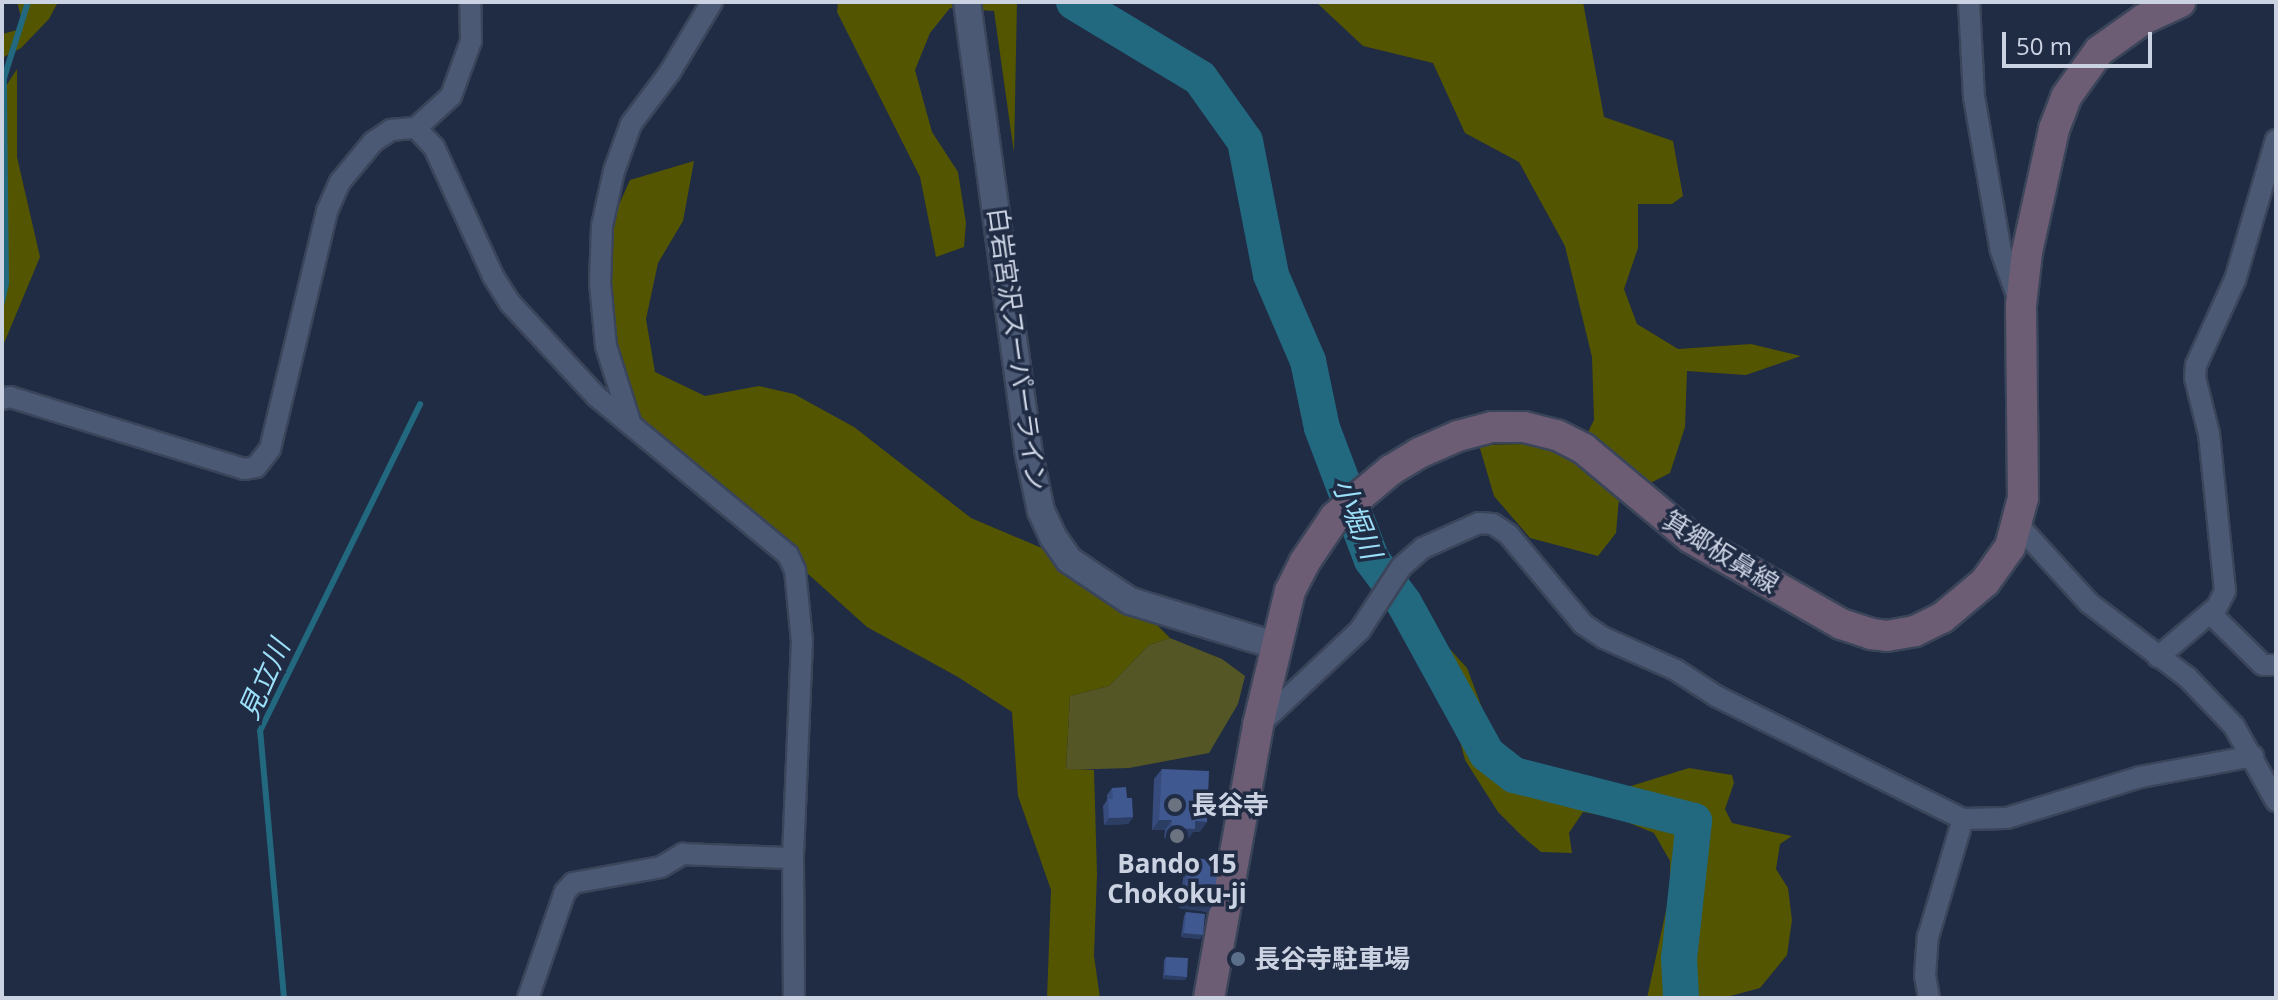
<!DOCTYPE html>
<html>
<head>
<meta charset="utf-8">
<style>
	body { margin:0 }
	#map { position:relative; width:2278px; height:1000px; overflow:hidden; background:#202b44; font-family:"Open Sans","Noto Sans JP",sans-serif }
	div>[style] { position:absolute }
	.green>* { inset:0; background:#545625 }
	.forest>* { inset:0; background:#535500 }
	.stream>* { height:6px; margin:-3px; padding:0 3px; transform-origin:3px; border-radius:3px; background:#22687f }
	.river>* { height:36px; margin:-18px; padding:0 18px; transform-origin:18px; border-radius:18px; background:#22687f }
	.roads { filter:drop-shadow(2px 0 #3b455a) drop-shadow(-2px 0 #3b455a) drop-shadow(0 2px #3b455a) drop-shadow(0 -2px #3b455a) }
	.minor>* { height:20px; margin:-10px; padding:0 10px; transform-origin:10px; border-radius:10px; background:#4b5975 }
	.tertiary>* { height:26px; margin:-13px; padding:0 13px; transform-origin:13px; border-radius:13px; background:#4b5975 }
	.secondary>* { height:30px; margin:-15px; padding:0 15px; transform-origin:15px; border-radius:15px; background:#6c5c74 }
	.wall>* { inset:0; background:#374c7c }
	.shaded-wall>* { inset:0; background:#2d3e65 }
	.building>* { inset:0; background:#405890 }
	.dots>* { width:22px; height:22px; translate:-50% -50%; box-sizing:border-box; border:4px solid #202b44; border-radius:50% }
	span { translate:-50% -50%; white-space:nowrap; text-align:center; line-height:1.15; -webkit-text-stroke:7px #202b44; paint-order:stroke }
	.street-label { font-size:26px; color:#cbd3e3 }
	.poi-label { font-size:26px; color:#cbd3e3; font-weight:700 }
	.left { translate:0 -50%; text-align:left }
	.water-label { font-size:28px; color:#9cdff8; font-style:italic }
	.frame { position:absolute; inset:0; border:4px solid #cbd3e3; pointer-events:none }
	.scale { position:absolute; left:2002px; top:32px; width:150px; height:36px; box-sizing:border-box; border:4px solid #cbd3e3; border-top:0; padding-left:10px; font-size:24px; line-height:28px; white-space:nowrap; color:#cbd3e3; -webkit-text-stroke:6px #202b44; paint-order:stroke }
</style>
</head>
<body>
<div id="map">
	<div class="green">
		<div style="clip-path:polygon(1170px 638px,1222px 659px,1245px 676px,1238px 704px,1209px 753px,1129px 768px,1066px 770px,1070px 696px,1109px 686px,1149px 645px)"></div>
	</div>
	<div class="forest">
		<div style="clip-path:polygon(17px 2px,58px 2px,49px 19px,21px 48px,2px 58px,2px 34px,17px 30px,21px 17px)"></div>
		<div style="clip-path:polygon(838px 2px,1017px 2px,1014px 153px,994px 11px,950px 8px,930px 33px,915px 70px,932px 132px,958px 172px,966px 223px,964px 247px,936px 257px,920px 177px,837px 12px)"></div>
		<div style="clip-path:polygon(1316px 2px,1583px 2px,1604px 117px,1673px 141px,1683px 196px,1672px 204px,1638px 204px,1638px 248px,1624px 289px,1637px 324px,1678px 349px,1751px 344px,1801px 356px,1746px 375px,1687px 371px,1685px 427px,1670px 473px,1619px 499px,1616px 533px,1598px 556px,1530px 538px,1494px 496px,1479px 445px,1530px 444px,1575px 458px,1594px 420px,1592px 357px,1565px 246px,1519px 162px,1465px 133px,1433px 63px,1363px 46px)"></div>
		<div style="clip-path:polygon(17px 69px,17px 157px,40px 257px,2px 348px,2px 92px)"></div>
		<div style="clip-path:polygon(694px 161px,683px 221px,658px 263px,646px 319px,655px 372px,705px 396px,759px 386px,794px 394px,854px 427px,971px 518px,1044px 549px,1064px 574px,1117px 609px,1150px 618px,1170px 638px,1149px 645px,1109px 686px,1070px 696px,1066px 769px,1094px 770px,1097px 874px,1094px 956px,1100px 998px,1047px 998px,1051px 890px,1018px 796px,1012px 712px,958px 677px,867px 627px,639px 422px,615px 349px,609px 227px,630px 180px)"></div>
		<div style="clip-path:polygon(1408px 621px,1428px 625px,1467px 668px,1493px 737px,1517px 765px,1608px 787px,1631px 786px,1689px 768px,1732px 775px,1734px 783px,1725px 809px,1732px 823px,1792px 836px,1780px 844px,1776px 869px,1788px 888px,1792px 920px,1787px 955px,1760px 988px,1723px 998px,1647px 998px,1670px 892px,1670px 861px,1654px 833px,1617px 818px,1583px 812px,1569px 833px,1572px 853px,1541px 852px,1522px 836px,1498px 812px,1465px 760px,1458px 734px,1408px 643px,1405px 630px)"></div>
	</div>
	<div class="stream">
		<div style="left:2px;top:302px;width:19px;rotate:-78deg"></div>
		<div style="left:6px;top:283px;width:205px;rotate:-90.6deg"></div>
		<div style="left:4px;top:78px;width:80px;rotate:-72.5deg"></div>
		<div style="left:284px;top:998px;width:268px;rotate:-95.1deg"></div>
		<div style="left:260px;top:731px;width:364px;rotate:-63.9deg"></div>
	</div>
	<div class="river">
		<div style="left:1074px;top:2px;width:147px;rotate:31.1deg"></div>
		<div style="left:1200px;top:78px;width:77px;rotate:54.5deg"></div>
		<div style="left:1245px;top:141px;width:136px;rotate:79deg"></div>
		<div style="left:1271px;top:275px;width:94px;rotate:66.7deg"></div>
		<div style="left:1308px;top:361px;width:68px;rotate:78.2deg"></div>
		<div style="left:1322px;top:428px;width:141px;rotate:69.3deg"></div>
		<div style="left:1372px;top:560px;width:54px;rotate:53.3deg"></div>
		<div style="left:1404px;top:603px;width:172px;rotate:61.2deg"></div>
		<div style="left:1487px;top:754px;width:34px;rotate:38deg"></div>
		<div style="left:1514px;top:775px;width:186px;rotate:14.3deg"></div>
		<div style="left:1694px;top:821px;width:138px;rotate:96.2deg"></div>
		<div style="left:1679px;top:958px;width:40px;rotate:87.1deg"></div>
	</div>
	<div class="roads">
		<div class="minor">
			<div style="left:1969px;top:2px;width:95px;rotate:87deg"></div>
			<div style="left:1974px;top:97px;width:156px;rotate:80.1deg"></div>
			<div style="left:2001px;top:251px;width:56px;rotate:70.3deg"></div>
			<div style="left:416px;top:128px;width:47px;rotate:-42.4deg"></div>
			<div style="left:451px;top:96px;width:59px;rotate:-70deg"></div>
			<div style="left:471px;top:41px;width:39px;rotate:-91deg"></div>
			<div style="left:2px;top:399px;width:8px;rotate:-14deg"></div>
			<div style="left:10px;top:397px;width:245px;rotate:17.1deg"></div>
			<div style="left:244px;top:469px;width:12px;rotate:-9deg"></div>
			<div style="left:256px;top:467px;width:23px;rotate:-52deg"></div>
			<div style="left:270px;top:449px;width:245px;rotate:-76.5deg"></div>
			<div style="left:327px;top:211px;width:32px;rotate:-66deg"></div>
			<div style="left:340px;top:182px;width:52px;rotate:-50.5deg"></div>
			<div style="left:373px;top:142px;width:22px;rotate:-34deg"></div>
			<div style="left:391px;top:130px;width:25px;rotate:-5deg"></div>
			<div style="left:416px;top:128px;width:26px;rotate:47deg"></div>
			<div style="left:434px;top:147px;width:142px;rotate:65.4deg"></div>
			<div style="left:493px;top:276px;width:32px;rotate:58deg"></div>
			<div style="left:510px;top:303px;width:127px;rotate:47.2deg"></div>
			<div style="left:596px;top:396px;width:249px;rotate:39.6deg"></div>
			<div style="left:788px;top:555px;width:17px;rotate:65deg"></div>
			<div style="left:795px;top:570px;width:71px;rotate:84.4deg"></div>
			<div style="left:802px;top:641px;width:217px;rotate:92.4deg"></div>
			<div style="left:793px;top:858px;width:140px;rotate:89.6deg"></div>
			<div style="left:631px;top:425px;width:83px;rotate:-107.6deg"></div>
			<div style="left:606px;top:346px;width:63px;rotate:-95.4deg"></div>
			<div style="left:600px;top:283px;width:57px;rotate:-88deg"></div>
			<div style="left:602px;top:226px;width:56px;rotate:-77.7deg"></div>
			<div style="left:614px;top:171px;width:50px;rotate:-70.1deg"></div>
			<div style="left:631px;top:124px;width:65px;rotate:-53.1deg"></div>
			<div style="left:670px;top:72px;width:82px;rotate:-59deg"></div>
			<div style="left:2018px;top:525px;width:105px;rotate:47.7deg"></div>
			<div style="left:2089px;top:603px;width:123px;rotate:37.1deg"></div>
			<div style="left:2187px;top:677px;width:68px;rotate:46.2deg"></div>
			<div style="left:2234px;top:726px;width:86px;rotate:60.8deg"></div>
			<div style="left:2210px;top:613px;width:74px;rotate:44.5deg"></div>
			<div style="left:2263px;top:665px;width:13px"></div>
			<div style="left:2158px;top:657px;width:77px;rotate:-40.3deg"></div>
			<div style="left:2217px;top:607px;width:18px;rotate:-63deg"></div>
			<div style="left:2225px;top:591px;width:158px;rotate:-95.8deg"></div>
			<div style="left:2209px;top:434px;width:58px;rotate:-104deg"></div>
			<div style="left:2195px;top:378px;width:13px;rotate:-86deg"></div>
			<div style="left:2196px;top:365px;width:94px;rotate:-65.4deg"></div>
			<div style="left:2235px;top:280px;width:146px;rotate:-73.7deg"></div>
			<div style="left:1259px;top:725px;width:139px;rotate:-43.2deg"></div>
			<div style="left:1360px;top:630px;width:75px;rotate:-56.9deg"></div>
			<div style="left:1401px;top:567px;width:29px;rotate:-41deg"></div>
			<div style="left:1423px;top:548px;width:61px;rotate:-24.1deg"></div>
			<div style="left:1479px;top:523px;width:14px;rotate:4deg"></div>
			<div style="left:1493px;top:524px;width:18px;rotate:34deg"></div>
			<div style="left:1508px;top:534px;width:117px;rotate:50.2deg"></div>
			<div style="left:1583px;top:624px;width:25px;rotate:34deg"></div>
			<div style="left:1604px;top:638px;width:79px;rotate:24deg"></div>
			<div style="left:1676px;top:670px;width:48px;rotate:33deg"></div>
			<div style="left:1716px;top:696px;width:276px;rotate:26.5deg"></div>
			<div style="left:1963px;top:819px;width:44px;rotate:-1.3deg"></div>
			<div style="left:2007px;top:818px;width:139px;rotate:-17.1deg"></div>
			<div style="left:2140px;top:777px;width:115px;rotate:-10.5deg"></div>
			<div style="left:528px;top:998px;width:112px;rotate:-70.8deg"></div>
			<div style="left:565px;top:892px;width:12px;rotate:-48deg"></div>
			<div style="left:573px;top:883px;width:89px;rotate:-10.3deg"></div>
			<div style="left:661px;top:867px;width:26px;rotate:-31deg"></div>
			<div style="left:683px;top:854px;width:110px;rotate:2.1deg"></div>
			<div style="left:1929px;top:998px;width:22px;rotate:-100deg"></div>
			<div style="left:1925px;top:976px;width:39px;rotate:-86deg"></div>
			<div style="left:1928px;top:937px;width:123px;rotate:-73.5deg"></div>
		</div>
		<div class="tertiary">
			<div style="left:967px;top:2px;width:451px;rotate:82.2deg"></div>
			<div style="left:1028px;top:449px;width:63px;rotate:78.2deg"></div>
			<div style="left:1041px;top:511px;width:29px;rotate:65deg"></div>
			<div style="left:1053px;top:537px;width:28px;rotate:55deg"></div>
			<div style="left:1069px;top:560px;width:73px;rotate:33.9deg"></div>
			<div style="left:1130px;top:601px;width:154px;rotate:17deg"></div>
		</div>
		<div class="secondary">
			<div style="left:1209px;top:998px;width:277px;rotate:-79.8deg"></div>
			<div style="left:1258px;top:725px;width:138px;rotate:-76.6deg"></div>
			<div style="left:1290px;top:591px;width:31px;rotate:-63deg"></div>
			<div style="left:1304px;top:563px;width:55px;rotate:-56deg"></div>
			<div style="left:1335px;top:517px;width:73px;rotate:-40deg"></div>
			<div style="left:1391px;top:470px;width:33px;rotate:-31deg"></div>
			<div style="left:1419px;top:453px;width:43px;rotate:-23.6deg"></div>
			<div style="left:1458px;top:436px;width:35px;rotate:-15deg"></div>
			<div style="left:1492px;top:427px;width:32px"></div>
			<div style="left:1524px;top:427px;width:34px;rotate:14deg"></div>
			<div style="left:1557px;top:435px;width:30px;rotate:27deg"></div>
			<div style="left:1584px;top:449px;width:139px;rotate:39.8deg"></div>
			<div style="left:1691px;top:538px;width:173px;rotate:29.8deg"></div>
			<div style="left:1841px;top:624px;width:32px;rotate:18deg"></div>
			<div style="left:1871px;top:634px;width:16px;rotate:7deg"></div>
			<div style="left:1887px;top:636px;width:28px;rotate:-10deg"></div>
			<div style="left:1915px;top:631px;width:30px;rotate:-26deg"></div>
			<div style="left:1942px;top:618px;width:56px;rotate:-39.9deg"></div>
			<div style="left:1985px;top:582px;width:43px;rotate:-54.5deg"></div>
			<div style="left:2010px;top:547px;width:51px;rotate:-75.1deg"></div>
			<div style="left:2023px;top:498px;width:193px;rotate:-90.6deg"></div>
			<div style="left:2021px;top:305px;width:53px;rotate:-83.5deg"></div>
			<div style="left:2027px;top:252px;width:126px;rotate:-77.6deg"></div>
			<div style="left:2054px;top:129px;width:34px;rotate:-69deg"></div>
			<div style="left:2066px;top:97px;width:57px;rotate:-54.3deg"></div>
			<div style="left:2099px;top:51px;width:55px;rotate:-35.4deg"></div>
			<div style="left:2144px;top:19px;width:40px;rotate:-25deg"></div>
		</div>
	</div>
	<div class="wall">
		<div style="clip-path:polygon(1162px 769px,1200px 832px,1193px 832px,1187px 840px,1164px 838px,1165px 830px,1152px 830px,1154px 779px)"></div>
		<div style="clip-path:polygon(1112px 788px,1127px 798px,1133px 817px,1128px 824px,1104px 825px,1103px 806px,1107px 800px,1107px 795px)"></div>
		<div style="clip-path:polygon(1190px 857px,1208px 912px,1179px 908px,1185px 864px)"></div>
		<div style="clip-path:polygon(1186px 912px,1200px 939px,1181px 937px,1184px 916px)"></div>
		<div style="clip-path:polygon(1166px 957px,1187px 977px,1185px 980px,1163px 979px,1164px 960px)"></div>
	</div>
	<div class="shaded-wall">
		<div style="clip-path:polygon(1133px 817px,1128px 824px,1104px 825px,1109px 818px)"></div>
		<div style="clip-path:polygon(1159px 820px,1172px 820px,1165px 830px,1152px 830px)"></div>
		<div style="clip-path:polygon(1195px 821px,1207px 822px,1200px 832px,1193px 832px,1187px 840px,1164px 838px,1172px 828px)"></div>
		<div style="clip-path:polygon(1184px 901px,1213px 905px,1208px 912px,1179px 908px)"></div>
		<div style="clip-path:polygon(1184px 933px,1203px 935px,1200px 939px,1181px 937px)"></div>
		<div style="clip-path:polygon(1165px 975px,1187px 977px,1185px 980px,1163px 979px)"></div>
	</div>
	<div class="building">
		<div style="clip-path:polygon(1162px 769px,1209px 771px,1207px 822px,1195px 821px,1195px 829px,1172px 828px,1172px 820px,1159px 820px)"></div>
		<div style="clip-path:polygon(1126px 787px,1127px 798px,1132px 798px,1133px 817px,1109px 818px,1108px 799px,1113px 799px,1112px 788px)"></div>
		<div style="clip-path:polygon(1190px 857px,1219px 861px,1213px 905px,1184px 901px)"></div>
		<div style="clip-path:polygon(1186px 912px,1205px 914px,1203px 935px,1184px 933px)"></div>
		<div style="clip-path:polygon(1166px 957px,1188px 958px,1187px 977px,1165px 975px)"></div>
	</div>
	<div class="dots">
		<div style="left:1175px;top:805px;background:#6b7280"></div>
		<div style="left:1177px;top:836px;background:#6b7280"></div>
		<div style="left:1238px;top:959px;background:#5c6f8a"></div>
	</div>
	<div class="street-label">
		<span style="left:1017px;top:349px;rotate:82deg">白岩宮沢スーパーライン</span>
		<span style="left:1721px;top:552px;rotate:32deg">箕郷板鼻線</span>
	</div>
	<div class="poi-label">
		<span class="left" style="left:1191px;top:805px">長谷寺</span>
		<span style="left:1177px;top:879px">Bando 15<br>Chokoku-ji</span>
		<span class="left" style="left:1254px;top:959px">長谷寺駐車場</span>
	</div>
	<div class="water-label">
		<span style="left:1358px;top:518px;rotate:68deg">小堀川</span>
		<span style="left:263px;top:679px;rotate:-66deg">見立川</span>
	</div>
	<div class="frame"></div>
	<div class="scale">50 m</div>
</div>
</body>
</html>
